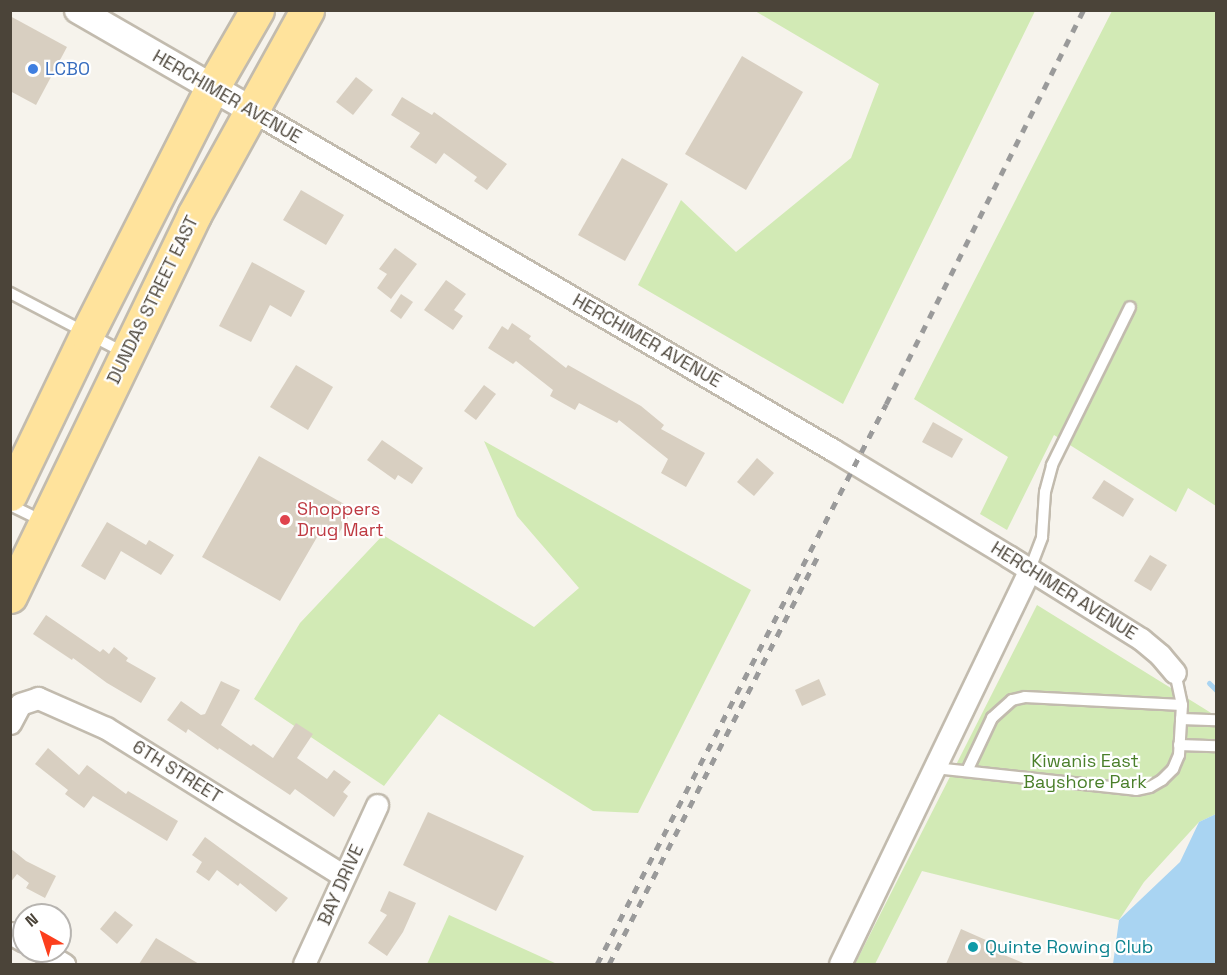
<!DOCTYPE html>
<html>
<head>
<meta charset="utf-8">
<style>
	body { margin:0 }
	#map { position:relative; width:1227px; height:975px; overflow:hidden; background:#f6f3ec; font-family:"Space Grotesk",sans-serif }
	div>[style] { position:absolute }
	.green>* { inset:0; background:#d2eab5 }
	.water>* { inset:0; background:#a9d4f2 }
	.stream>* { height:5px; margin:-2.5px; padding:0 2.5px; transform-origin:2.5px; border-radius:2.5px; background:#a9d4f2 }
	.building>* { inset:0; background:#d8cfc1 }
	.roads { filter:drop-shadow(2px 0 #c2bbae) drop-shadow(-2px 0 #c2bbae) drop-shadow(0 2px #c2bbae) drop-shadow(0 -2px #c2bbae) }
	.service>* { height:10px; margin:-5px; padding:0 5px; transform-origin:5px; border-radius:5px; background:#fff }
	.minor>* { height:21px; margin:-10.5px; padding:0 10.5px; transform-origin:10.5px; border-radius:10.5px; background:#fff }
	.tertiary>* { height:26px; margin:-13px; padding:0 13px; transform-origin:13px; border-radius:13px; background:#fff }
	.primary>* { height:33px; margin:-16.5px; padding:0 16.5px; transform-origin:16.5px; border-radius:16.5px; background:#ffe39c }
	.rail>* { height:4.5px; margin-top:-2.25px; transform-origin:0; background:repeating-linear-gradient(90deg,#9a9a9a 0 8px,transparent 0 16px) }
	.dots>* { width:16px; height:16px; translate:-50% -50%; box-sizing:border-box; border:3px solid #fff; border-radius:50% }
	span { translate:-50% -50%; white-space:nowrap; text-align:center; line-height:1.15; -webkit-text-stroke:4.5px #fff; paint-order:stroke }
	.shop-label { font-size:18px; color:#366cbe }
	.left { translate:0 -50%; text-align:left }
	.street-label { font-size:18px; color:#4b4439 }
	.health-label { font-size:18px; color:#be3a42 }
	.park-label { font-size:18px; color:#4a7f2a }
	.culture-label { font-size:18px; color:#0d838f }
	.frame { position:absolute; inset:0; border:12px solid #4b4439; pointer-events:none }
	.north { position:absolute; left:12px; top:903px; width:60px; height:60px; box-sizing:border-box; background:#fff; border:2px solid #b7b4b0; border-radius:50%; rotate:321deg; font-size:16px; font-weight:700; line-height:24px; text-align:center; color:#4b4439 }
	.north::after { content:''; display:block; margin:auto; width:21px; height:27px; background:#fc3f1d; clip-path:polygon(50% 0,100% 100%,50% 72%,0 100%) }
</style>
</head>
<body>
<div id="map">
	<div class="green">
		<div style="clip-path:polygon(755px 11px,1035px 11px,843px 404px,638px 285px,681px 200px,736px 252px,851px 158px,879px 84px)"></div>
		<div style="clip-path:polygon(1112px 11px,1216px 11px,1216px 506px,1188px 488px,1176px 512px,1054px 435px,1007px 530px,980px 514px,1008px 457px,914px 399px)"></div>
		<div style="clip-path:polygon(484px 441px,751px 590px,638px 813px,593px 811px,439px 714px,384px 786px,254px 699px,300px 623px,383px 535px,534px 627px,579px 588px,517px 516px)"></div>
		<div style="clip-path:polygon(1037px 605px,1216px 716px,1216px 814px,1199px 822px,1144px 882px,1119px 920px,922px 871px,875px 964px,855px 964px)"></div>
		<div style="clip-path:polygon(449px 915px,557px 964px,427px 964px)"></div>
	</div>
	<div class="water">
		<div style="clip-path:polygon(1216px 814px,1216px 964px,1113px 964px,1119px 920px,1180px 862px,1199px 822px)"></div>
	</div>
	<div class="stream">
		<div style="left:1209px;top:683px;width:10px;rotate:45deg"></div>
	</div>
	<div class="building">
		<div style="clip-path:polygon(10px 16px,67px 47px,36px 105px,10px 91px)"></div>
		<div style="clip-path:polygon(742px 56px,803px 92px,746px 190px,685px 154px)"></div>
		<div style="clip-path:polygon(356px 77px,373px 90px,353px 115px,336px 102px)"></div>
		<div style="clip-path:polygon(402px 97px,432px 115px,434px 112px,507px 164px,487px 190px,474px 181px,477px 177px,444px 153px,436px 164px,410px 147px,420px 133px,391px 115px)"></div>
		<div style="clip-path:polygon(622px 158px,668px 184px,625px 261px,578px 235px)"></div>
		<div style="clip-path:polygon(301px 190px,344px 215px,326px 245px,283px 220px)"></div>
		<div style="clip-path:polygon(395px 248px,417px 264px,391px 299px,377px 288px,387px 274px,379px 269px)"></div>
		<div style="clip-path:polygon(252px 262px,305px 291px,291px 317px,270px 305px,251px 342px,219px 326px)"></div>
		<div style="clip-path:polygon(446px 280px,466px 294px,454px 310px,463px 316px,453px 330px,424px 310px)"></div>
		<div style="clip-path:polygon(401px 294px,413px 302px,401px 319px,390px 311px)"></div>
		<div style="clip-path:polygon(512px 323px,531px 336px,529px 339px,566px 368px,568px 365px,641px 406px,664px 425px,661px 429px,705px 453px,686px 487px,661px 473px,668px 459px,619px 420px,617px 423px,579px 403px,575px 410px,550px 396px,553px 390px,516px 361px,513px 364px,488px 348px,502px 326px,508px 330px)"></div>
		<div style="clip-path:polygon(296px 365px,333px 387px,308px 430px,270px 407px)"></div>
		<div style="clip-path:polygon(484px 385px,496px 394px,476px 420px,464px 411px)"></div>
		<div style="clip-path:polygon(933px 422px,963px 439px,952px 458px,922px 442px)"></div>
		<div style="clip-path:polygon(382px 440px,423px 468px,412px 484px,398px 475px,395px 480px,367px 460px)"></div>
		<div style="clip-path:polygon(259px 456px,353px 509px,335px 540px,320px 532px,280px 601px,202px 557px)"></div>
		<div style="clip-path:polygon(757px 458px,774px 473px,754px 496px,737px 482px)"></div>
		<div style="clip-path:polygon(1104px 480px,1134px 499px,1123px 517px,1092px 498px)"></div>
		<div style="clip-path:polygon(107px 522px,146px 545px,149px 540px,174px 555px,161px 575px,121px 551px,105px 580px,81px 566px)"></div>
		<div style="clip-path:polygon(1150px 555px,1167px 565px,1151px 591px,1134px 581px)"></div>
		<div style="clip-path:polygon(46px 615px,100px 652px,103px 649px,109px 654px,114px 647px,128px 658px,126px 661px,156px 678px,141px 703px,107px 683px,73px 658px,72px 660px,33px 634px)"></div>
		<div style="clip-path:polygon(819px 679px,826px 695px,802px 706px,795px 690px)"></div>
		<div style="clip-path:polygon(221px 681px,240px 690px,221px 725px,251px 746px,253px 744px,273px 758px,296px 723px,313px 734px,297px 758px,327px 779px,334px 770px,351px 782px,343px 792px,348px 796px,334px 817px,295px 789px,290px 795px,219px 748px,218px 750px,188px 729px,186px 733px,167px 720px,181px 701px,201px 715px,205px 714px)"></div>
		<div style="clip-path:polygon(48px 748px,79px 775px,87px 765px,126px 794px,128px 791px,178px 821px,167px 841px,93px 796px,84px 808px,65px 794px,68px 790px,35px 764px)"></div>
		<div style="clip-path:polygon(428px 812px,524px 856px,496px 911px,403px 865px)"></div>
		<div style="clip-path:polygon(205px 837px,288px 898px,276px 912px,240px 883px,238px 886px,217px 870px,209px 881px,196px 872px,202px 862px,192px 855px)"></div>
		<div style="clip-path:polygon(10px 848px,26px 861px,56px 876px,45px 898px,26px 888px,29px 883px,17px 874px,10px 883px)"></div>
		<div style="clip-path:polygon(389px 891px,416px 903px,403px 932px,387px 956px,368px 943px,387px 915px,380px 911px)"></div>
		<div style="clip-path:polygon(115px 911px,133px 925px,117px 944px,100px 929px)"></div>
		<div style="clip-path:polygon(961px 929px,995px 944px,992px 950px,1026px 964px,946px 964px)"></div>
		<div style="clip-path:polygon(156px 938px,199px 964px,139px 964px)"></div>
	</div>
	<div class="roads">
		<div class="service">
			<div style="left:10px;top:293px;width:127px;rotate:27.6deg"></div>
			<div style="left:10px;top:505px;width:37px;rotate:26deg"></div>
			<div style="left:1030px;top:569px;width:34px;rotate:-69deg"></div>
			<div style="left:1042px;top:537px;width:45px;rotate:-86.2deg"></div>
			<div style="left:1045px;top:492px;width:28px;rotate:-75deg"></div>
			<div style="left:1052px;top:465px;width:176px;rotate:-63.7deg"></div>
			<div style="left:1181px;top:719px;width:35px;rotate:2deg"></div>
			<div style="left:1179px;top:745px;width:37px;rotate:2deg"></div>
			<div style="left:935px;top:768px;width:202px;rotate:6.2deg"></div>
			<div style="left:1136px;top:790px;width:14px;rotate:-12deg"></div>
			<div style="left:1150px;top:787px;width:14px;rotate:-30deg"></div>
			<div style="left:1162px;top:780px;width:16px;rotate:-45deg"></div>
			<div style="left:1173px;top:769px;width:15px;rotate:-67deg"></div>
			<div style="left:1179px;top:755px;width:50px;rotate:-86.6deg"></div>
			<div style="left:1182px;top:705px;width:33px;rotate:-102deg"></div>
			<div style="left:967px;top:771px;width:59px;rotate:-64.7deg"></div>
			<div style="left:992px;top:718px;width:27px;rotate:-42deg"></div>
			<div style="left:1012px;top:700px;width:13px;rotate:-13deg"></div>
			<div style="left:1025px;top:697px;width:157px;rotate:2.9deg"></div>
		</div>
		<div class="minor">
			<div style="left:251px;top:110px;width:674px;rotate:30.29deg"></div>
			<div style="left:833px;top:450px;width:205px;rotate:31.2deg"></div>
			<div style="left:1008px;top:556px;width:157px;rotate:32deg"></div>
			<div style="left:1141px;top:639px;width:25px;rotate:40deg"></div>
			<div style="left:1160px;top:655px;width:23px;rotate:50deg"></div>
			<div style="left:10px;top:723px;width:21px;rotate:-62deg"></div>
			<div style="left:20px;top:704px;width:19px;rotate:-18deg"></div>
			<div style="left:38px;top:698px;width:74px;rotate:23.8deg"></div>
			<div style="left:106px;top:728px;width:280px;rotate:31.9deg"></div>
			<div style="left:10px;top:933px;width:16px;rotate:30deg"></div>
			<div style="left:42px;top:951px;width:26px;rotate:31deg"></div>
			<div style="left:304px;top:964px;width:175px;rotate:-65.3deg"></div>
			<div style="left:840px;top:964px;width:438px;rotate:-64.3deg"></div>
		</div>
		<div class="tertiary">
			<div style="left:78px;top:10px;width:200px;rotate:30deg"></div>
		</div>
		<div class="primary">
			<div style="left:10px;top:494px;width:178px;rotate:-64.3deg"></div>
			<div style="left:87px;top:334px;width:276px;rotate:-63.1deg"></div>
			<div style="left:212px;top:88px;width:90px;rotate:-60deg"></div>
			<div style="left:10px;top:596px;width:423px;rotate:-64.2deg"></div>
			<div style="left:194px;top:215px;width:234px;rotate:-61.1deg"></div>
		</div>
	</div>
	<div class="rail">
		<div style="left:597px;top:964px;width:630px;rotate:-62.7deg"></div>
		<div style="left:886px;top:404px;width:441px;rotate:-63.4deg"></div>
		<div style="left:609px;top:964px;width:458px;rotate:-62.9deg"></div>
	</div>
	<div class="dots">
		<div style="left:33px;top:69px;background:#3f7fe0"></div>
		<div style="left:285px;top:520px;background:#e0444e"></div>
		<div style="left:973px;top:947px;background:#0f9aa8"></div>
	</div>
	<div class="shop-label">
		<span class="left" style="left:45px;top:69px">LCBO</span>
	</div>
	<div class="street-label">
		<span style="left:227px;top:97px;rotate:30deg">HERCHIMER AVENUE</span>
		<span style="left:153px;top:300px;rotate:-64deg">DUNDAS STREET EAST</span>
		<span style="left:647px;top:341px;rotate:30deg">HERCHIMER AVENUE</span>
		<span style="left:1064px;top:591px;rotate:32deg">HERCHIMER AVENUE</span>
		<span style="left:177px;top:772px;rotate:32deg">6TH STREET</span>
		<span style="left:341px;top:885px;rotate:-66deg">BAY DRIVE</span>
	</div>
	<div class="health-label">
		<span class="left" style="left:297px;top:520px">Shoppers<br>Drug Mart</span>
	</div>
	<div class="park-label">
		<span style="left:1085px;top:772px">Kiwanis East<br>Bayshore Park</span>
	</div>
	<div class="culture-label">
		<span class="left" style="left:985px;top:947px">Quinte Rowing Club</span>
	</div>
	<div class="frame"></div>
	<div class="north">N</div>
</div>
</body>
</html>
